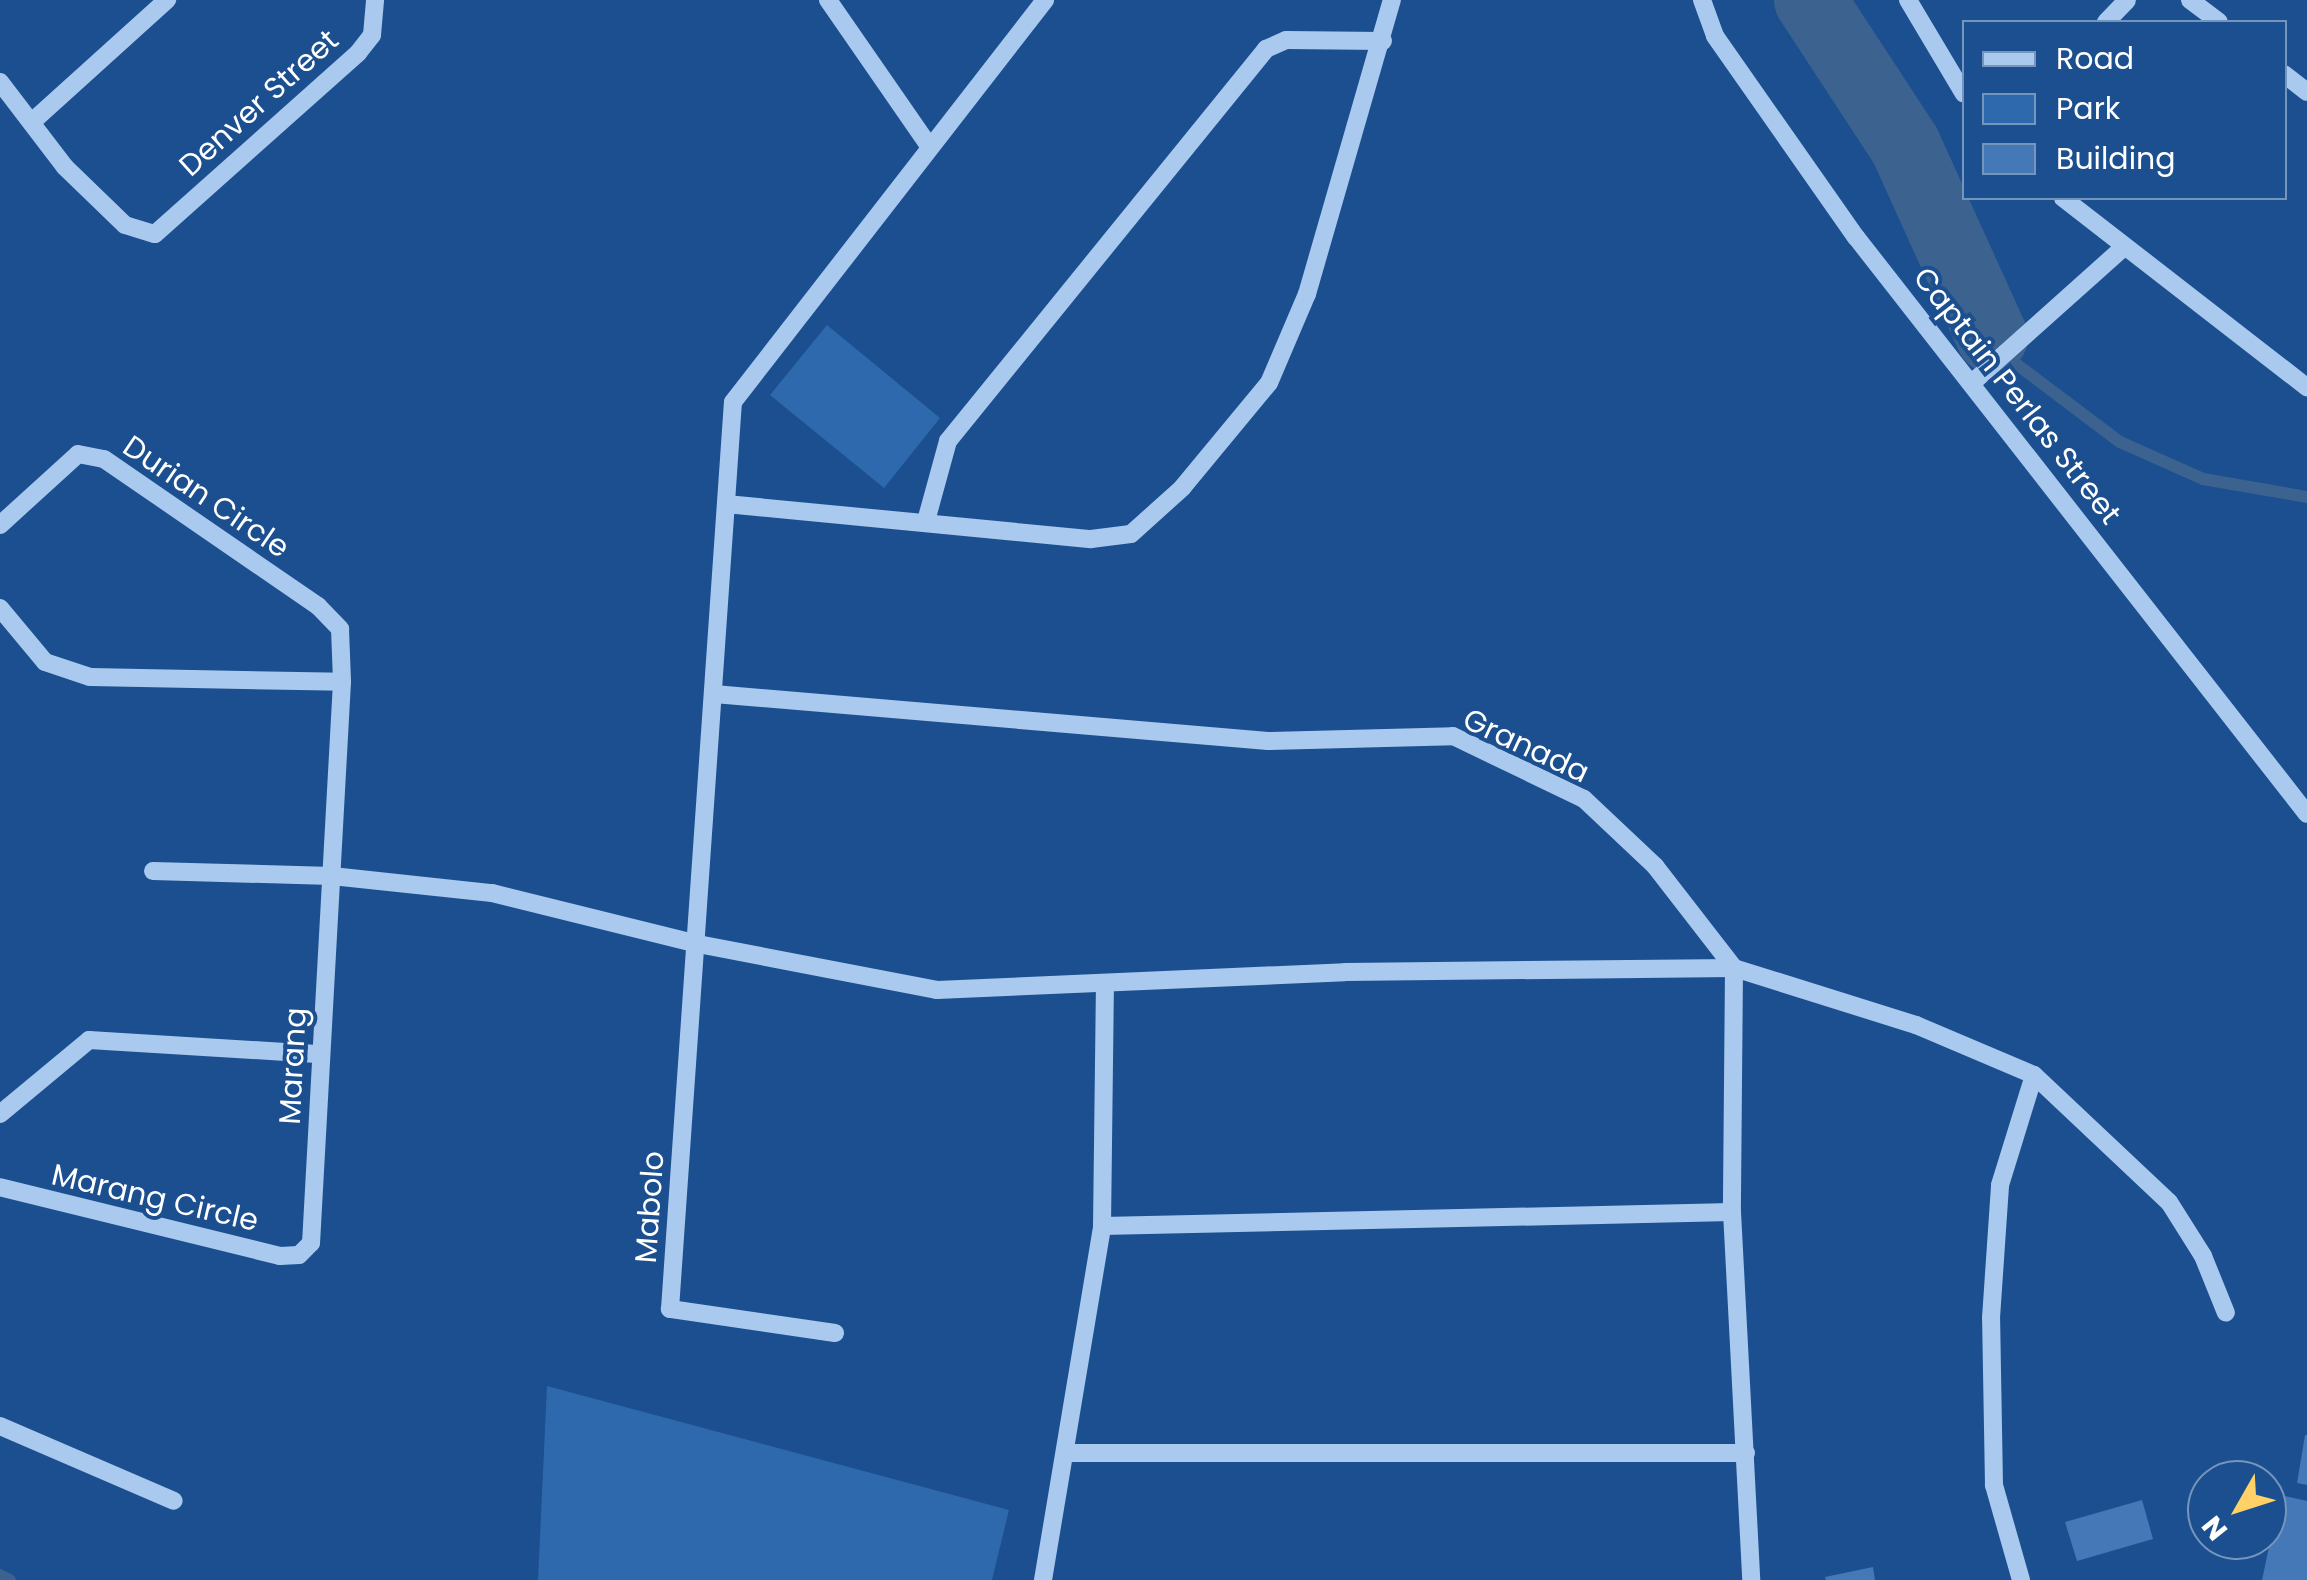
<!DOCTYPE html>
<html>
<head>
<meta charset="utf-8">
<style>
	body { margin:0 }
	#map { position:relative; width:2307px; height:1580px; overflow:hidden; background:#1b4f8f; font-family:Poppins,sans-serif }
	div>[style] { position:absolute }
	.green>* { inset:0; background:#2e69ad }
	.stream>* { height:12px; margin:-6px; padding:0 6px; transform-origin:6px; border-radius:6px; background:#3c6290 }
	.river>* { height:72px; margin:-36px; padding:0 36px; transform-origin:36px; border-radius:36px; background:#3c6290 }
	.building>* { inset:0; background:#4478b7 }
	.minor>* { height:18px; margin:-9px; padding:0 9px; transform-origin:9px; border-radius:9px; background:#a9c9ee }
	span { translate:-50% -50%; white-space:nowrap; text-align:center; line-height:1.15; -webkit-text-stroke:8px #1b4f8f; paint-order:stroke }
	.street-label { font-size:30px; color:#fff }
	.legend { position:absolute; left:1962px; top:20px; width:325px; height:180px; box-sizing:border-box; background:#1b4f8f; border:2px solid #7695bc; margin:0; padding:12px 18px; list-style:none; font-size:30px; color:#fff }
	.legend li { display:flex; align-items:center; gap:20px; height:50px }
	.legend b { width:50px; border:2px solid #7695bc }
	.north { position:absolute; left:2187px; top:1460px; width:100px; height:100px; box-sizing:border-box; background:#1b4f8f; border:2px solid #7695bc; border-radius:50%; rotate:231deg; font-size:28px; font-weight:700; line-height:40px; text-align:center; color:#fff }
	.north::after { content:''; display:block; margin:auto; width:35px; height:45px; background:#ffd166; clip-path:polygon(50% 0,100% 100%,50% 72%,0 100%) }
</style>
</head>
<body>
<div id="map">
	<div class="green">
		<div style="clip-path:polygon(827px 325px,940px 418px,884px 488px,770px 395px)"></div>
		<div style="clip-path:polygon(547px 1386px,1009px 1510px,992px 1580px,538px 1580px)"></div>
	</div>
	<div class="stream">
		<div style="left:2015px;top:363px;width:131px;rotate:37deg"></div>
		<div style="left:2120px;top:442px;width:91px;rotate:24deg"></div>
		<div style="left:2203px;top:479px;width:106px;rotate:9.8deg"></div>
		<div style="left:0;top:1575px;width:11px;rotate:27deg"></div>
	</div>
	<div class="river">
		<div style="left:1810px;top:0;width:173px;rotate:56.8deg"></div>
		<div style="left:1905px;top:145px;width:211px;rotate:65.6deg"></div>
	</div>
	<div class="building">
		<div style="clip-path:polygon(2305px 1435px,2307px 1435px,2307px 1485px,2297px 1483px)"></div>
		<div style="clip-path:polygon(2280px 1495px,2307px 1501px,2307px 1580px,2262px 1580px)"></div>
		<div style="clip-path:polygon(2142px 1500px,2153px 1539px,2077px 1561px,2065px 1522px)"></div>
		<div style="clip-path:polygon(1873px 1567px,1875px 1580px,1826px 1580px,1825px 1577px)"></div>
	</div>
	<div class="minor">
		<div style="left:828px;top:0;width:178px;rotate:55.3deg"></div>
		<div style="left:1702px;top:0;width:38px;rotate:70deg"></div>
		<div style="left:1715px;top:36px;width:246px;rotate:55deg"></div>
		<div style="left:1856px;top:237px;width:732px;rotate:51.99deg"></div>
		<div style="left:1908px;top:0;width:109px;rotate:59.2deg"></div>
		<div style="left:2190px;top:0;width:36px;rotate:37deg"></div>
		<div style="left:2106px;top:22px;width:30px;rotate:-46deg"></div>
		<div style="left:2284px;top:74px;width:29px;rotate:38deg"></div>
		<div style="left:0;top:82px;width:107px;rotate:52.6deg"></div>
		<div style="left:65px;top:167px;width:83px;rotate:44deg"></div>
		<div style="left:125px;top:225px;width:31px;rotate:17deg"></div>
		<div style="left:155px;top:234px;width:272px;rotate:-41.7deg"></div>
		<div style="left:358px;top:53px;width:23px;rotate:-52deg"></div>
		<div style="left:372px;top:35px;width:35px;rotate:-85deg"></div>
		<div style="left:33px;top:121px;width:181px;rotate:-42.1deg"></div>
		<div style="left:2063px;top:198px;width:309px;rotate:37.8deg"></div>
		<div style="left:1973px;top:382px;width:203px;rotate:-41.8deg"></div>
		<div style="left:726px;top:504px;width:367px;rotate:5.5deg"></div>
		<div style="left:1091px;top:539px;width:40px;rotate:-7.1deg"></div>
		<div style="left:1131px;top:534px;width:69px;rotate:-42deg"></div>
		<div style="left:1182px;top:488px;width:136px;rotate:-50.4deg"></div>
		<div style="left:1269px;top:383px;width:97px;rotate:-66.9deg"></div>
		<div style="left:1307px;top:294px;width:306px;rotate:-73.9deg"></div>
		<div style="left:926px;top:521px;width:83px;rotate:-74.6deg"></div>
		<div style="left:948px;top:441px;width:505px;rotate:-50.95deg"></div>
		<div style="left:1266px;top:49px;width:22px;rotate:-24deg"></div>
		<div style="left:1286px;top:40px;width:97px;rotate:0.6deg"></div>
		<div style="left:0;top:525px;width:105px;rotate:-42.3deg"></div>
		<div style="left:78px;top:454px;width:26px;rotate:11deg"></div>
		<div style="left:104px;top:459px;width:260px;rotate:34.5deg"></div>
		<div style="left:318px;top:606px;width:32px;rotate:46deg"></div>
		<div style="left:340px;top:629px;width:53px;rotate:87.8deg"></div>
		<div style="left:342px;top:682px;width:562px;rotate:93.16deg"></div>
		<div style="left:311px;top:1243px;width:17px;rotate:135deg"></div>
		<div style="left:299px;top:1255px;width:19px;rotate:177deg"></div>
		<div style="left:280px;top:1256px;width:288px;rotate:-166.2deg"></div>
		<div style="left:0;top:608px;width:70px;rotate:50.2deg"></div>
		<div style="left:45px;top:662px;width:47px;rotate:18.4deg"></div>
		<div style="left:90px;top:677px;width:252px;rotate:1.1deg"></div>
		<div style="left:714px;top:694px;width:556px;rotate:4.85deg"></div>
		<div style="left:1268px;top:741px;width:185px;rotate:-1.5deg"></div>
		<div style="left:1453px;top:736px;width:145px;rotate:25.7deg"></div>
		<div style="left:1584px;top:799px;width:98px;rotate:43.3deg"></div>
		<div style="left:1655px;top:866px;width:129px;rotate:52.2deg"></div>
		<div style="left:1734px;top:968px;width:191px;rotate:17.4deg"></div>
		<div style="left:1916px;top:1025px;width:128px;rotate:23deg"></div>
		<div style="left:2034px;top:1075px;width:185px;rotate:43.3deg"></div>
		<div style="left:2169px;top:1202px;width:64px;rotate:57.8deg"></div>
		<div style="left:2203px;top:1256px;width:61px;rotate:68deg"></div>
		<div style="left:153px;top:871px;width:179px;rotate:1.6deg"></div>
		<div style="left:332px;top:876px;width:161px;rotate:6.1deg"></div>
		<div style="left:492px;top:893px;width:212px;rotate:13.9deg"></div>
		<div style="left:698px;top:944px;width:243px;rotate:10.9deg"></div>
		<div style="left:937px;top:990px;width:408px;rotate:-2.5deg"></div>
		<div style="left:1345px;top:972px;width:389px;rotate:-0.6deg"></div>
		<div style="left:1734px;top:968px;width:244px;rotate:90.5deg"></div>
		<div style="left:1732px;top:1212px;width:368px;rotate:87deg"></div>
		<div style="left:0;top:1114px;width:116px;rotate:-39.7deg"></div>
		<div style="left:89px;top:1040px;width:232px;rotate:3.5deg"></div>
		<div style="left:1102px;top:1226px;width:630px;rotate:-1.27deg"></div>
		<div style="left:835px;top:1333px;width:167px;rotate:-171.7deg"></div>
		<div style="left:670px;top:1309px;width:909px;rotate:-86.03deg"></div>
		<div style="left:733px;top:402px;width:509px;rotate:-52.18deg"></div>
		<div style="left:0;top:1426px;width:189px;rotate:23.3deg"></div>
		<div style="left:1069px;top:1453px;width:677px"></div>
		<div style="left:1043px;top:1580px;width:359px;rotate:-80.5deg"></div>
		<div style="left:1102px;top:1226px;width:239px;rotate:-89.3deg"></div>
		<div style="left:2021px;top:1580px;width:99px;rotate:-105.9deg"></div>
		<div style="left:1994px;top:1485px;width:167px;rotate:-91deg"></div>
		<div style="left:1991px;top:1318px;width:133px;rotate:-86.1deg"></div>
		<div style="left:2000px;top:1185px;width:115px;rotate:-72.8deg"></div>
	</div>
	<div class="street-label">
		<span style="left:259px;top:103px;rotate:-42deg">Denver Street</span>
		<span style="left:2017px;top:396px;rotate:52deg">Captain Perlas Street</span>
		<span style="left:206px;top:497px;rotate:34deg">Durian Circle</span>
		<span style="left:1526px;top:746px;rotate:25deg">Granada</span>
		<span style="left:293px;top:1066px;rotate:-87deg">Marang</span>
		<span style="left:155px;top:1198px;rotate:13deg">Marang Circle</span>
		<span style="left:650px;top:1207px;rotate:-86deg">Mabolo</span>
	</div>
	<ul class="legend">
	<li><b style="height:12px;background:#a9c9ee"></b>Road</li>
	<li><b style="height:28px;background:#2e69ad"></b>Park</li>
	<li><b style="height:28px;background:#4478b7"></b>Building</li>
	</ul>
	<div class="north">N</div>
</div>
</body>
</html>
